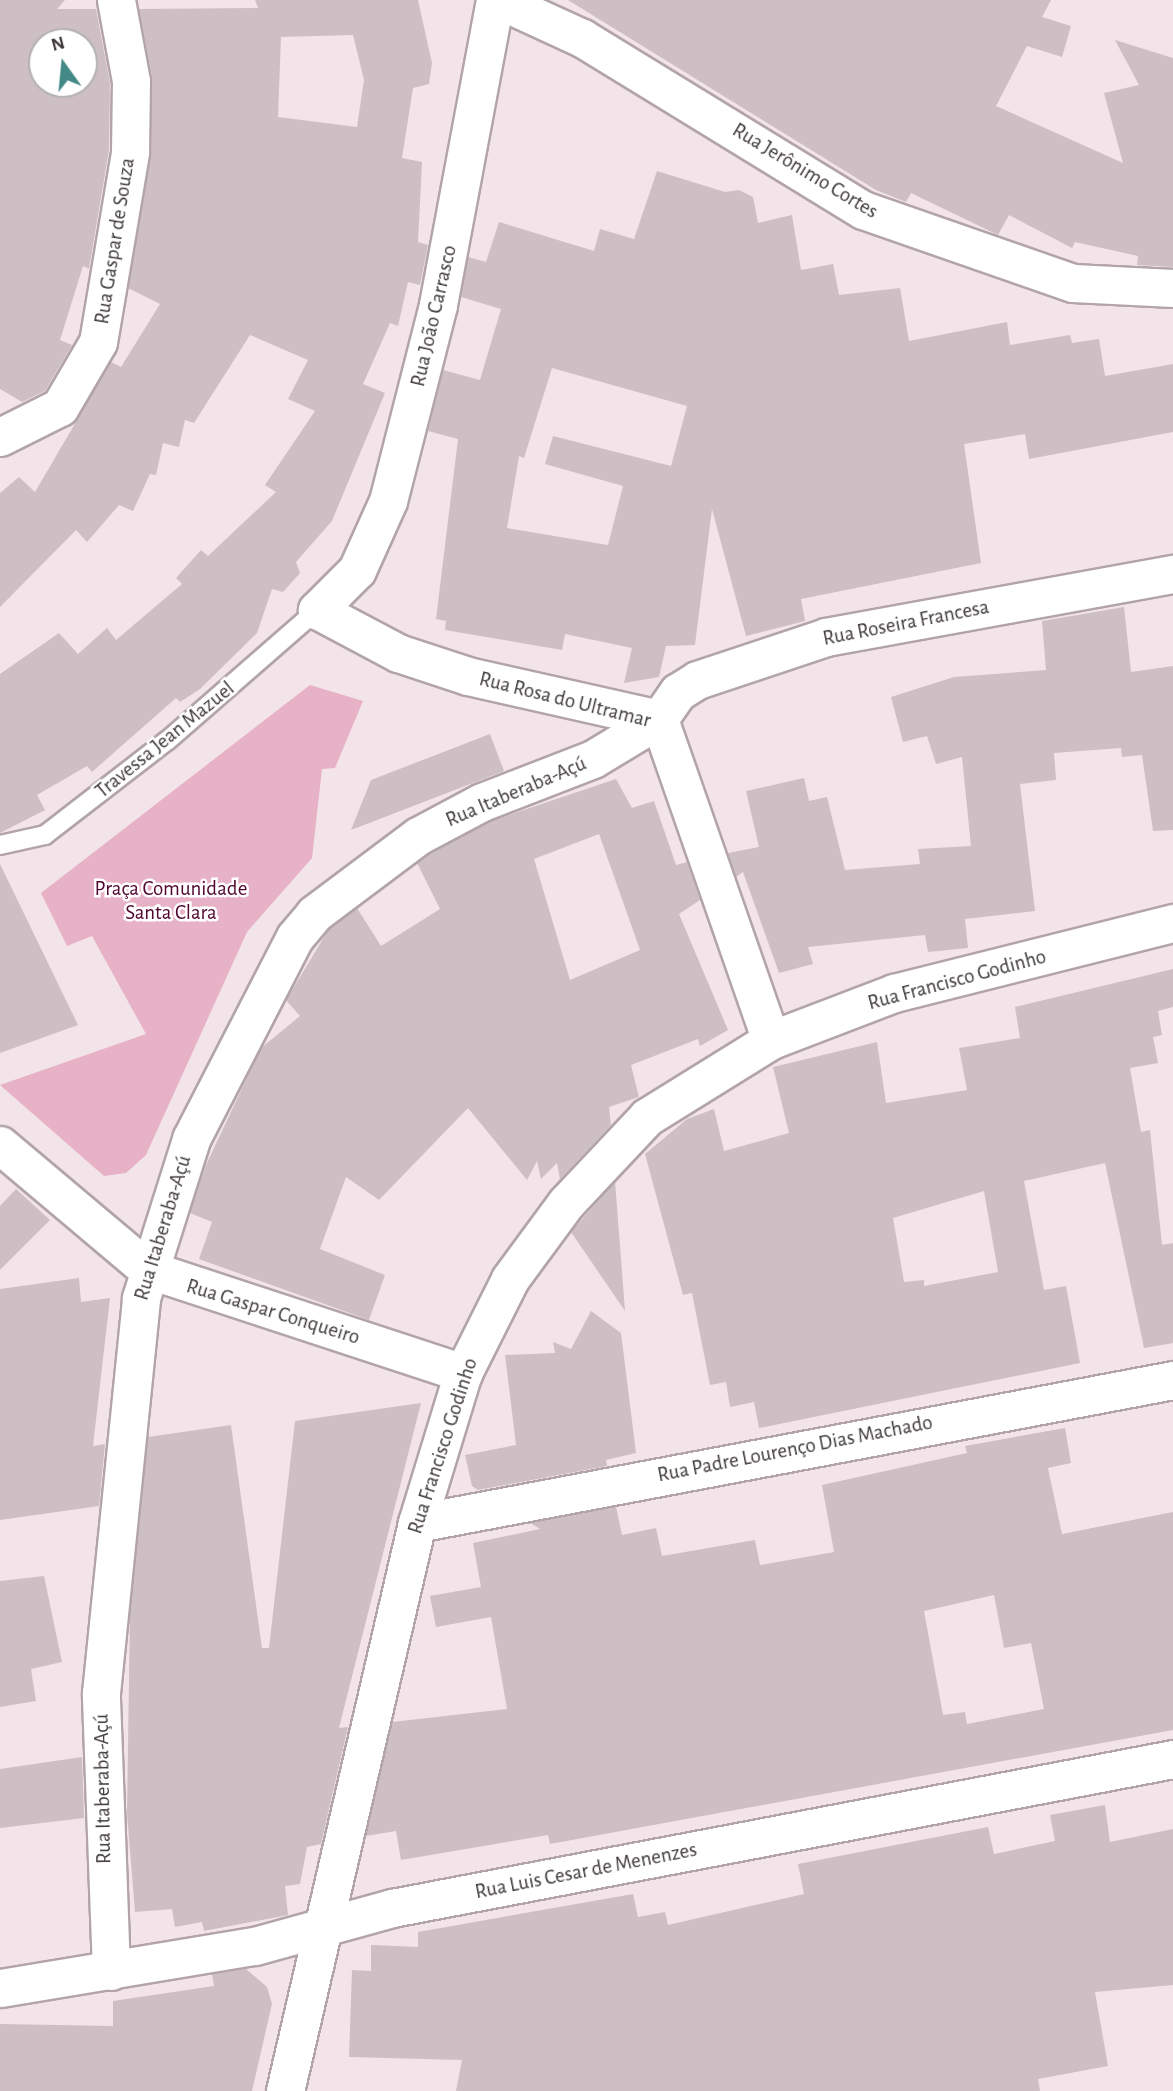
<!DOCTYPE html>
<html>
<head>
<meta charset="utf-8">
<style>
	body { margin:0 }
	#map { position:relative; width:1173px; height:2091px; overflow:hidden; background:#f3e4e9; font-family:"Alegreya Sans",sans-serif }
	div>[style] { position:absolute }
	.green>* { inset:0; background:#e7b1c6 }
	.building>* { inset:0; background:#cdbfc4 }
	.roads { filter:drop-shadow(2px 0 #b2a4aa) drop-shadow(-2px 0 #b2a4aa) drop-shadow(0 2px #b2a4aa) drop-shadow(0 -2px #b2a4aa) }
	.service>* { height:18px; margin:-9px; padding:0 9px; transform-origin:9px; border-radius:9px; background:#fff }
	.minor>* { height:37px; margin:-18.5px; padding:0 18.5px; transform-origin:18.5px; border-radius:18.5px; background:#fff }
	span { translate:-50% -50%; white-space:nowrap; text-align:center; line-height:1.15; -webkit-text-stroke:5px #fff; paint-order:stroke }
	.street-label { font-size:21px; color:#403a3c }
	.park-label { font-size:21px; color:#510830 }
	.north { position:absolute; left:28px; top:28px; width:70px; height:70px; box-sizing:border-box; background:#fff; border:2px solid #b3b0b1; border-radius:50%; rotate:345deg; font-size:19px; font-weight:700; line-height:28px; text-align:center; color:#403a3c }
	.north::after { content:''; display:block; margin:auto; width:24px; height:32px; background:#438a86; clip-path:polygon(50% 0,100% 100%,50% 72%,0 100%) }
</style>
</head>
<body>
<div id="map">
	<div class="green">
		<div style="clip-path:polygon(310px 685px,363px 701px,335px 768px,322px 769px,312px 858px,247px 932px,146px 1155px,126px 1173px,104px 1176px,0 1085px,146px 1034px,92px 936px,67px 946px,41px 893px)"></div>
	</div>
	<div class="building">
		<div style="clip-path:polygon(evenodd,0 0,65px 0,57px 9px,96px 9px,110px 83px,109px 150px,89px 269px,83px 266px,60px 340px,72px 345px,45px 391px,22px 402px,0 389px,0 0,42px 42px,84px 42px,84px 84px,42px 84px,42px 42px)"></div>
		<div style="clip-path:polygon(evenodd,255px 0,418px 0,432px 63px,429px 84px,413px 88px,402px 158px,422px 162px,418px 242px,428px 245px,420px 285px,408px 282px,398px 326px,390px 323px,363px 384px,385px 393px,332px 521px,296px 562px,300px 573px,283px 592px,272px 589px,257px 633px,200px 689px,180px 702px,176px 698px,92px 772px,87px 766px,37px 795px,45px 810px,0 833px,0 674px,59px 633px,78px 654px,107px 628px,116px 640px,182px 584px,176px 578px,201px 550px,208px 556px,276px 492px,265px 485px,315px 411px,288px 399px,308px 360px,250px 335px,194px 423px,185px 420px,179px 447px,163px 443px,156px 475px,150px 474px,133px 511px,119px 505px,87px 542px,76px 530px,0 607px,0 493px,19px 477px,35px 492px,111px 362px,121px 367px,160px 304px,128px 288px,151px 152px,152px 77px,139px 9px,258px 8px,255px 0,353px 35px,364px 80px,357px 127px,278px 117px,281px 37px,353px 35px)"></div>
		<div style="clip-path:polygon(568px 0,1051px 0,1042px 17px,1071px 26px,1062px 57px,1027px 46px,996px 106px,1123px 163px,1104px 93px,1139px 85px,1115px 40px,1173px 58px,1173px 267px,1137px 265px,1138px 256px,1075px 242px,1072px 248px,1009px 215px,998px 235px,911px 193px,906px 202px,876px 190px)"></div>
		<div style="clip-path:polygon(evenodd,657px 171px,725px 192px,739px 190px,753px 197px,758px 223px,792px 215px,801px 270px,833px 264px,839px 295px,900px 288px,909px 341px,1007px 322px,1010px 345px,1070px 335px,1072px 343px,1099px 339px,1105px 376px,1173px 364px,1173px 432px,1029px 459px,1025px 434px,964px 444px,981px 563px,801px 599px,805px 621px,746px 636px,712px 509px,695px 645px,666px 646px,659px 677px,624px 683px,632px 648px,565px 634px,562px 650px,445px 630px,446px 621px,436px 619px,458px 439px,428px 431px,443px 370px,480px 380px,501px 309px,461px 297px,468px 257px,486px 262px,499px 222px,594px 251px,600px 229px,634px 239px,657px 171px,552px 368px,687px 406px,671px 466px,553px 436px,545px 464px,623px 486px,608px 545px,507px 528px,519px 456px,524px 458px,552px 368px)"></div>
		<div style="clip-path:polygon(1124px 607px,1131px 672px,1173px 666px,1173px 830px,1153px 831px,1142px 755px,1122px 757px,1121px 748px,1054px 753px,1056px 780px,1020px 784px,1035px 911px,965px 919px,968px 948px,928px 952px,925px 935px,808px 947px,813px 964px,779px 973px,743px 872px,736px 877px,728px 853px,759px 847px,746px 791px,804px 778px,809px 801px,827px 797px,845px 870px,920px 864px,918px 849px,971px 846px,962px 757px,936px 764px,927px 736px,903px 742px,891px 697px,954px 677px,1046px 670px,1042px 621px)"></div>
		<div style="clip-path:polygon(490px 734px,504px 771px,351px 830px,371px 780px)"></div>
		<div style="clip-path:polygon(evenodd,616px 779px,632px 808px,654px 801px,676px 865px,687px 862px,700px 900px,679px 914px,728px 1030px,700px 1046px,698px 1039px,631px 1065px,639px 1097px,609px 1107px,611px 1125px,560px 1179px,557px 1163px,541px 1179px,537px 1161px,527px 1180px,468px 1108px,379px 1200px,346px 1177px,320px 1249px,385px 1275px,369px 1320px,199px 1259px,212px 1222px,190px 1213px,205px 1167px,261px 1048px,300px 1016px,286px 1000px,329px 929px,357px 908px,381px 946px,440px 909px,417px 863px,429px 854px,491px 821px,616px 779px,599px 834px,640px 950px,570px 980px,534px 859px,599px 834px)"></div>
		<div style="clip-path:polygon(0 864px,78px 1025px,0 1053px)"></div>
		<div style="clip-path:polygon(evenodd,1173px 969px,1173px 1007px,1158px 1011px,1162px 1035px,1153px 1037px,1158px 1063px,1130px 1068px,1141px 1132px,1150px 1130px,1162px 1245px,1173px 1243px,1173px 1343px,1144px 1348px,1105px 1163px,1024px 1181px,1044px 1290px,1066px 1286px,1080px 1363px,759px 1428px,754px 1402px,730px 1407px,726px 1382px,710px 1385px,692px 1293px,683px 1295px,645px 1154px,687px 1119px,714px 1109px,724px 1151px,789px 1133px,773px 1067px,877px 1042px,886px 1103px,967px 1090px,959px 1048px,1020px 1038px,1015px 1007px,1173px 969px,984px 1191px,998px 1272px,924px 1286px,924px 1280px,904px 1282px,893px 1218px,984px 1191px)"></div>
		<div style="clip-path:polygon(615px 1181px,625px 1311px,571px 1232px)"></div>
		<div style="clip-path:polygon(16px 1189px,50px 1220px,0 1270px,0 1206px)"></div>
		<div style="clip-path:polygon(79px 1278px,81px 1302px,110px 1298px,93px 1446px,105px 1444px,99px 1506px,0 1520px,0 1289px)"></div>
		<div style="clip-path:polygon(591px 1311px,621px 1333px,636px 1453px,606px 1460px,607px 1466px,478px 1490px,472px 1486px,465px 1455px,516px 1445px,505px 1355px,555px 1353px,553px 1342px,571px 1349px)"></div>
		<div style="clip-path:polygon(421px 1403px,339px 1728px,348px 1727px,321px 1844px,307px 1847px,300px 1884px,285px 1886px,288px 1915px,204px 1931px,202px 1922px,175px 1927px,172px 1909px,135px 1912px,127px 1813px,130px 1613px,148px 1437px,231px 1425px,262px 1648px,269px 1648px,295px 1421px)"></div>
		<div style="clip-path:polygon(evenodd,1065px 1428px,1071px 1463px,1048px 1468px,1062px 1534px,1173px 1512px,1173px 1730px,550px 1844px,548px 1835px,401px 1860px,396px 1831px,366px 1836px,392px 1722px,507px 1709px,491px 1617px,436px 1627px,430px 1596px,481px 1587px,473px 1543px,540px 1529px,530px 1523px,616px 1507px,622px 1535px,656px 1528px,662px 1556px,755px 1540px,760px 1565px,834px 1552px,822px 1485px,967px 1453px,965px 1446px,1065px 1428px,994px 1595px,1004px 1648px,1031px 1643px,1044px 1709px,967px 1724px,965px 1712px,943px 1715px,924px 1611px,994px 1595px)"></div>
		<div style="clip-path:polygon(44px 1576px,62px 1662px,31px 1669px,36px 1701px,0 1707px,0 1581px)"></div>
		<div style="clip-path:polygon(82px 1757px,84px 1818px,0 1828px,0 1769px)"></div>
		<div style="clip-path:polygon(1105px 1805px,1110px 1842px,1173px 1829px,1173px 1985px,1095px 1992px,1108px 2066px,1038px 2079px,1040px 2091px,456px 2091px,462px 2060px,349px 2057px,352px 1970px,371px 1971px,371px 1945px,418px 1947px,418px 1932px,633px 1894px,638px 1917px,665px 1912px,668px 1925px,804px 1894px,798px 1864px,988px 1827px,994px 1854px,1055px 1841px,1050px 1815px)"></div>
		<div style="clip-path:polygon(246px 1969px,267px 1987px,272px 2004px,252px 2091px,0 2091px,0 2024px,113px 2026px,113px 2001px,214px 1986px,212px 1974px)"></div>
	</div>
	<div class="roads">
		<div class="service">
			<div style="left:0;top:845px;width:46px;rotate:-12.5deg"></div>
			<div style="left:45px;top:835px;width:155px;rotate:-37.7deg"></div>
			<div style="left:168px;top:740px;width:198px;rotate:-41.1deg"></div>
		</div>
		<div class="minor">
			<div style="left:495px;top:0;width:310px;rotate:100.6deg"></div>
			<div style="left:438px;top:305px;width:202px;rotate:104.3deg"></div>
			<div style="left:388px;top:501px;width:76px;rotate:114.2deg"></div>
			<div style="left:357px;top:570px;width:57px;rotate:135deg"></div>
			<div style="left:317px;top:610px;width:92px;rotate:28deg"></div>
			<div style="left:398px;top:653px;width:74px;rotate:18.2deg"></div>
			<div style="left:468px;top:676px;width:196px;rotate:12.7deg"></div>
			<div style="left:499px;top:0;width:91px;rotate:24.6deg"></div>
			<div style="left:582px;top:38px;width:329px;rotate:31.5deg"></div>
			<div style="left:863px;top:210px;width:222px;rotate:19.2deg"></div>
			<div style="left:1073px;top:283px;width:100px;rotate:2.9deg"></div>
			<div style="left:0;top:437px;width:67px;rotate:-26.6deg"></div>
			<div style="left:60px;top:407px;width:75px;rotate:-59.7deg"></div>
			<div style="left:98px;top:342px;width:193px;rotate:-80.4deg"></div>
			<div style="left:130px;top:152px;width:71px;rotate:-89.2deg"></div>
			<div style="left:131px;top:81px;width:82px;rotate:-100.5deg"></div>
			<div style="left:659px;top:719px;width:340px;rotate:70.8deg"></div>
			<div style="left:0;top:1145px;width:192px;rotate:40.1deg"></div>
			<div style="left:147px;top:1269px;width:333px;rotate:18.2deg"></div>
			<div style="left:417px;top:1523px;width:769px;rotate:-10.71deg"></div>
			<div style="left:111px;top:1971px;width:278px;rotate:-92.1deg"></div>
			<div style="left:101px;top:1693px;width:397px;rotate:-84.2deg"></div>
			<div style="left:141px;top:1298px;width:167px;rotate:-72.5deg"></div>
			<div style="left:191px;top:1139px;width:227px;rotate:-62.8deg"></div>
			<div style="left:295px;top:937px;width:30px;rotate:-50deg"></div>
			<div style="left:314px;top:914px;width:130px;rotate:-36.9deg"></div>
			<div style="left:418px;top:836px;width:72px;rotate:-28deg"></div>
			<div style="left:482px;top:802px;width:119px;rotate:-21.2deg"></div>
			<div style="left:593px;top:759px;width:77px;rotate:-31.2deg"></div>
			<div style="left:659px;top:719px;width:33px;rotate:-55deg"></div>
			<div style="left:678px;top:692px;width:22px;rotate:-32deg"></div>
			<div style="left:697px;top:680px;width:136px;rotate:-18.4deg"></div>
			<div style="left:826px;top:637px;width:353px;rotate:-10.3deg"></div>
			<div style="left:0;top:1988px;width:258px;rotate:-9.4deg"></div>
			<div style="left:255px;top:1946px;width:142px;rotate:-15.5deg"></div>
			<div style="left:392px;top:1908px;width:795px;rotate:-10.8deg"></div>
			<div style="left:285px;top:2091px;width:583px;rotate:-76.92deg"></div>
			<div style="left:417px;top:1523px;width:157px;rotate:-73deg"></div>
			<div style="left:463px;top:1373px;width:105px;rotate:-63.4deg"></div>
			<div style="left:510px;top:1279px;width:94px;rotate:-53.6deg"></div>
			<div style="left:566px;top:1203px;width:118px;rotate:-46.7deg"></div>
			<div style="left:647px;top:1117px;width:146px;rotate:-31.8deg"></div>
			<div style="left:771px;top:1040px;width:132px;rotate:-20.9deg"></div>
			<div style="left:894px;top:993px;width:288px;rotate:-14.1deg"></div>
		</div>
	</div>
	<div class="street-label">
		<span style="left:805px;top:171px;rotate:31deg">Rua Jerônimo Cortes</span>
		<span style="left:115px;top:241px;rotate:-81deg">Rua Gaspar de Souza</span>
		<span style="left:434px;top:316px;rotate:-77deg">Rua João Carrasco</span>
		<span style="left:906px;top:623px;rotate:-11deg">Rua Roseira Francesa</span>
		<span style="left:565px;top:700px;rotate:14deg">Rua Rosa do Ultramar</span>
		<span style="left:165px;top:740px;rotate:-39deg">Travessa Jean Mazuel</span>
		<span style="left:516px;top:792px;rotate:-23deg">Rua Itaberaba-Açú</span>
		<span style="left:957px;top:980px;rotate:-15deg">Rua Francisco Godinho</span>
		<span style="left:163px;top:1228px;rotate:-73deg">Rua Itaberaba-Açú</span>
		<span style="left:273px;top:1312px;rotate:17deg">Rua Gaspar Conqueiro</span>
		<span style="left:443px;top:1446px;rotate:-72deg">Rua Francisco Godinho</span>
		<span style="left:795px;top:1449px;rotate:-11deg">Rua Padre Lourenço Dias Machado</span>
		<span style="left:103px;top:1789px;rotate:-91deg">Rua Itaberaba-Açú</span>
		<span style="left:586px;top:1871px;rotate:-11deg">Rua Luis Cesar de Menenzes</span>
	</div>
	<div class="park-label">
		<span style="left:171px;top:901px">Praça Comunidade<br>Santa Clara</span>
	</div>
	<div class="north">N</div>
</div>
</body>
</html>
